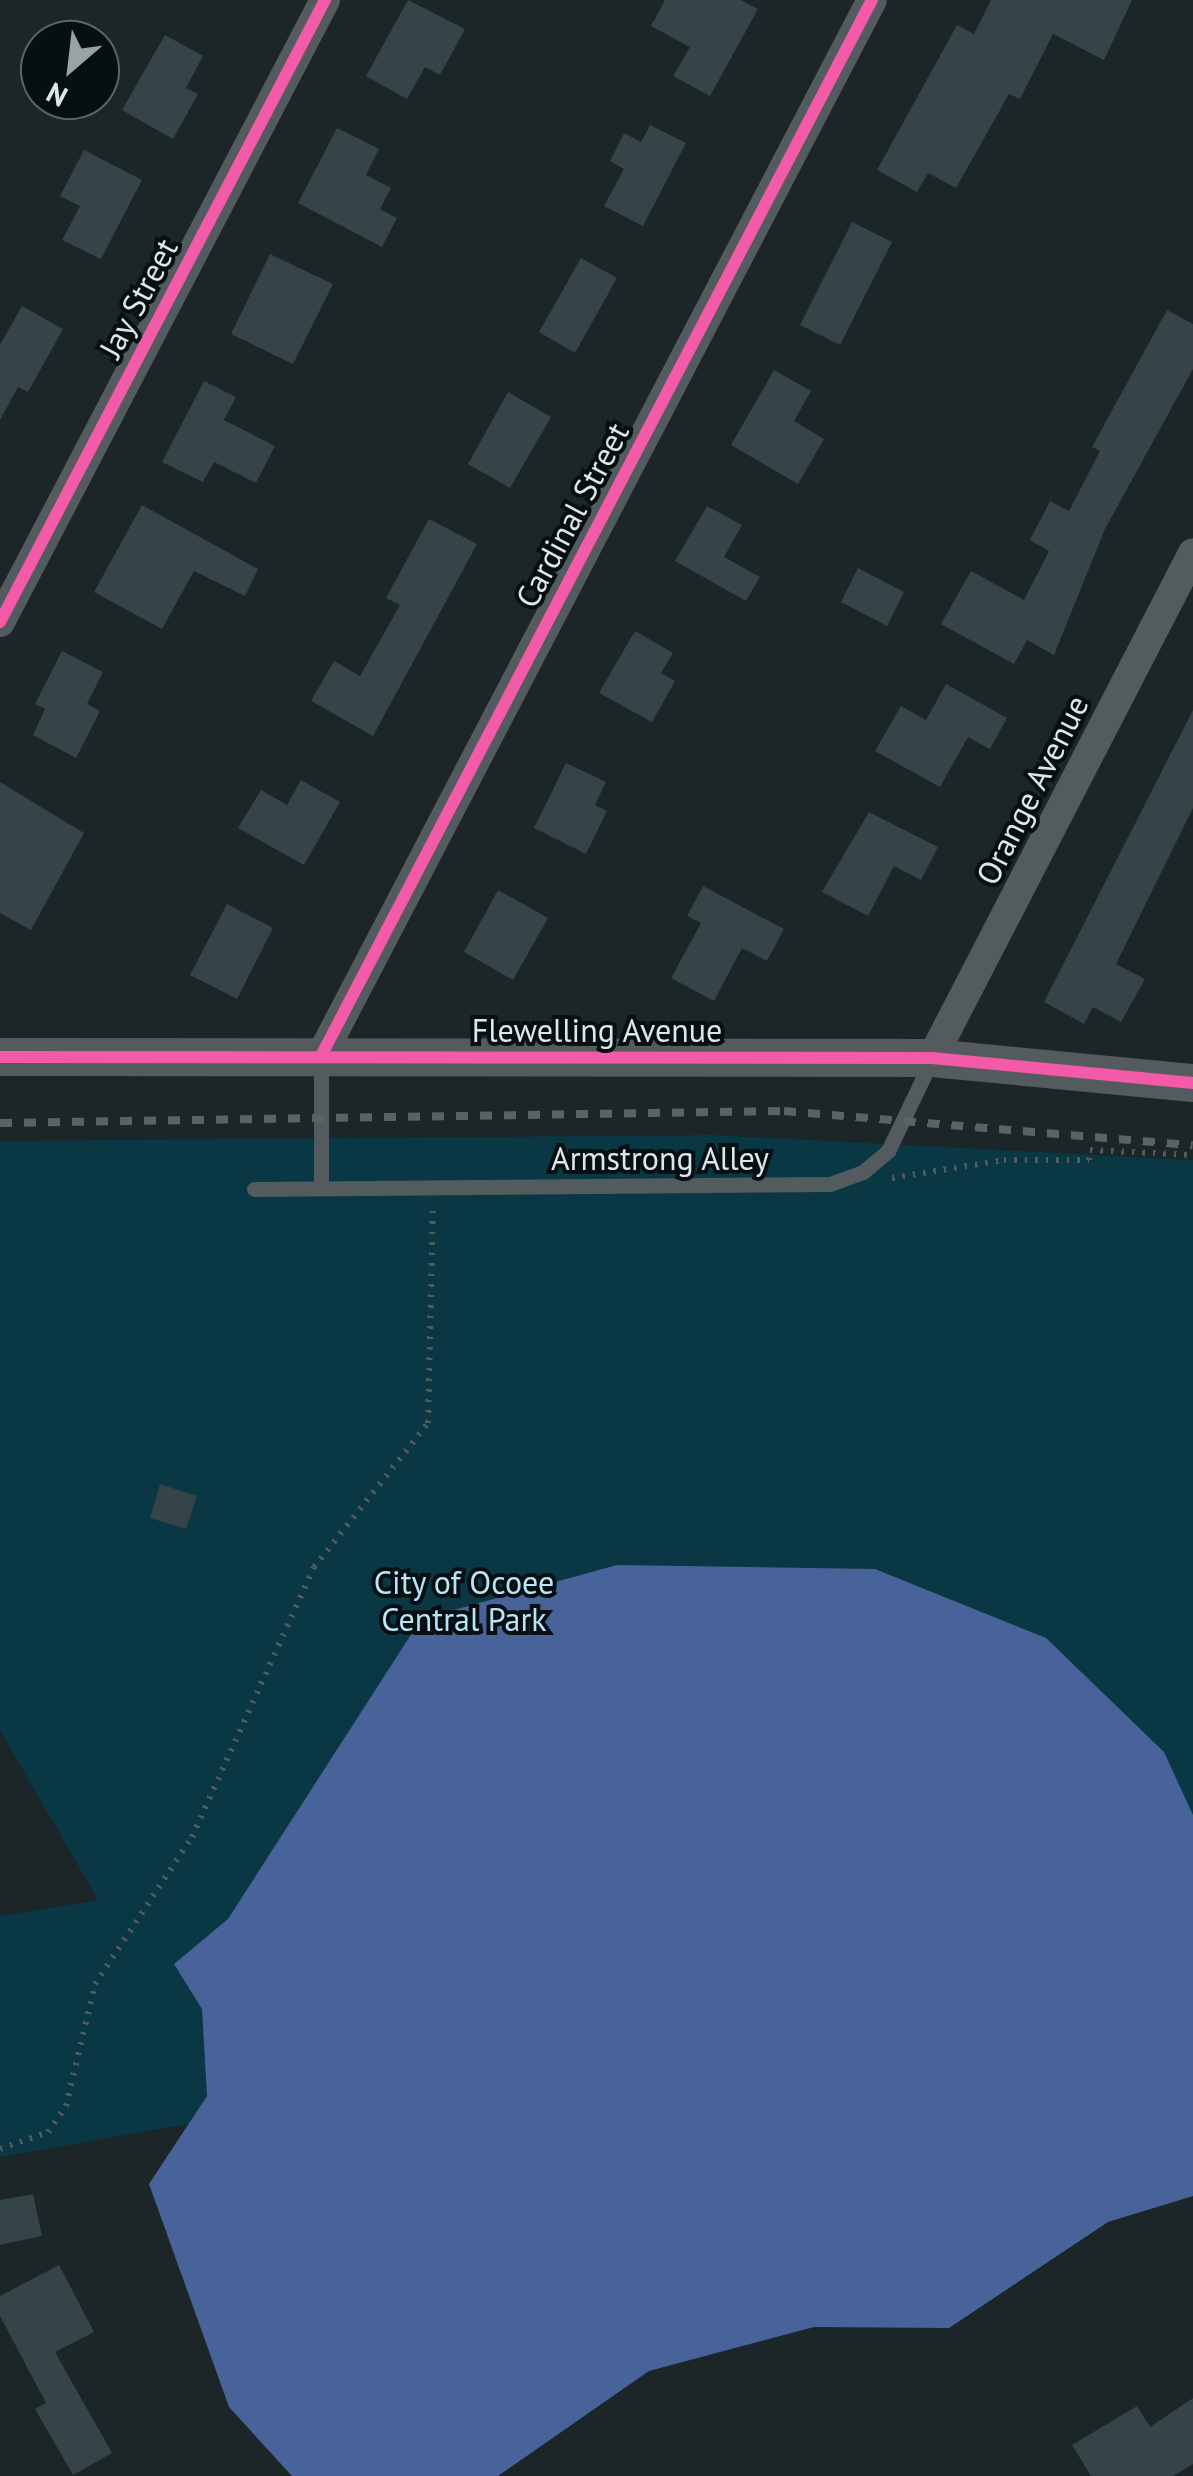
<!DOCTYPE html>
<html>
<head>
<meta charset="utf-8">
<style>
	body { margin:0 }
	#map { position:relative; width:1193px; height:2476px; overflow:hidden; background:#1c2528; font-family:"PT Sans",sans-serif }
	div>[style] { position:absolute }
	.green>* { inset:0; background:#093744 }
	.water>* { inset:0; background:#47639a }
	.building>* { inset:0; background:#354446 }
	.path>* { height:6px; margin-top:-3px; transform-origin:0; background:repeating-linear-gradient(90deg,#535a5d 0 2.5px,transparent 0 10.5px) }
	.service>* { height:15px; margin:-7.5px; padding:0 7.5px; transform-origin:7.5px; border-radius:7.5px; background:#545b5e }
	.minor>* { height:30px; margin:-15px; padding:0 15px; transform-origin:15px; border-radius:15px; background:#545b5e }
	.tertiary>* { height:38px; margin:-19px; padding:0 19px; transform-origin:19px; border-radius:19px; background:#545b5e }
	.rail>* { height:8px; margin-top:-4px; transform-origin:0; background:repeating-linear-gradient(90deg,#5c6264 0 12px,transparent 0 24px) }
	.cycleway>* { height:12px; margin:-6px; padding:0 6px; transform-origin:6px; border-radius:6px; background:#f35aa7 }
	span { translate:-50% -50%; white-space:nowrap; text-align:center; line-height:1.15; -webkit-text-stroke:8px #080f12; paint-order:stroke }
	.street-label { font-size:32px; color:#dce7eb }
	.park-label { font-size:32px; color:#b7e5f5 }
	.north { position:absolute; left:20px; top:20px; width:100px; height:100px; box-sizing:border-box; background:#080f12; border:2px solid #5d6569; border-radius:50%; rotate:208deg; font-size:28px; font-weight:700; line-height:40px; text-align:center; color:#dce7eb }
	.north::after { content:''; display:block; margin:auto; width:35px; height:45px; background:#99a3a7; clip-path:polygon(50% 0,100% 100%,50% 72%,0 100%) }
</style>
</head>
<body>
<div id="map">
	<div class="green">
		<div style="clip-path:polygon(712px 1135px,1193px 1160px,1193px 1947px,0 2157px,0 1916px,98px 1900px,0 1730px,0 1141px)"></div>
	</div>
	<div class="water">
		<div style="clip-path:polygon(617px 1565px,875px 1569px,1046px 1638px,1164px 1752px,1193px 1815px,1193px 2196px,1108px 2222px,949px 2328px,814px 2327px,649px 2371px,498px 2476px,292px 2476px,229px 2407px,149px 2184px,207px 2096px,202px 2009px,174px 1964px,228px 1919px,421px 1619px)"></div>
	</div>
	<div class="building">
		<div style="clip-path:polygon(408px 0,465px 29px,440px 75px,425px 67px,407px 99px,366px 76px)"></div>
		<div style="clip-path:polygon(665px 0,741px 0,758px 9px,710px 96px,673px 76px,690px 47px,651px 26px)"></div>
		<div style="clip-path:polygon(991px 0,1132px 0,1104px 60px,1053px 34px,1020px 99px,1009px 94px,956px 188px,928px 173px,917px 192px,877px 170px,957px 25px,974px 34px)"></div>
		<div style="clip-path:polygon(165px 35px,203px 56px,186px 88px,198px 94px,173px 139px,122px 110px)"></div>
		<div style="clip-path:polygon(650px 125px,686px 143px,643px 226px,604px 206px,624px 169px,610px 161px,624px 133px,641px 142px)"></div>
		<div style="clip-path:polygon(337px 128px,379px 149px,366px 175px,391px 188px,380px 209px,397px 218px,382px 247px,298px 203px)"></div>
		<div style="clip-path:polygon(84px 150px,142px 180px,101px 259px,62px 240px,80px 206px,60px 196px)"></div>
		<div style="clip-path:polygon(852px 222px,892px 242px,840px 345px,800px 325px)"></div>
		<div style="clip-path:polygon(270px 254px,333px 284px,293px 364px,231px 334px)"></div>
		<div style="clip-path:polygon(581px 258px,617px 278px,575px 353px,539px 332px)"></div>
		<div style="clip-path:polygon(22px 306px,63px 329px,28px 392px,18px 387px,0 420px,0 345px)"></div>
		<div style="clip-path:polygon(1167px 310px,1193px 324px,1193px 369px,1105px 529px,1054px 655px,1027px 640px,1014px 664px,941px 624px,971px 571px,1024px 600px,1049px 551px,1030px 540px,1050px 501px,1069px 511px,1100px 451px,1092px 447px)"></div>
		<div style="clip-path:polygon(774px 370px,811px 391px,794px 421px,824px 439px,798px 484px,731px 445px)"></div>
		<div style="clip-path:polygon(204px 381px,236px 397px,224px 420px,275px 446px,256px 483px,214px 462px,203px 482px,162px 462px)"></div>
		<div style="clip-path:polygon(508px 392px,551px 417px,510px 488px,468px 464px)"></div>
		<div style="clip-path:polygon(142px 505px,258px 569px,245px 596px,194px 571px,162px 629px,94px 592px)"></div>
		<div style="clip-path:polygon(707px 506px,742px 525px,724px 557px,760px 577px,746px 601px,675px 561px)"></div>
		<div style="clip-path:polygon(429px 519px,477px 544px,373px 736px,311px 701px,334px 661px,360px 676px,400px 605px,386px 598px)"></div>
		<div style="clip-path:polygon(858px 568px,904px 592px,887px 626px,841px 602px)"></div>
		<div style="clip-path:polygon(635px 631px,673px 653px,661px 673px,675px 681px,652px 722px,599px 693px)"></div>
		<div style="clip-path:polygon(62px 651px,103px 672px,87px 704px,100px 711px,76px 758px,33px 735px,45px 709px,35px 704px)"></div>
		<div style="clip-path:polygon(946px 684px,1007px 718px,990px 749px,968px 737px,940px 787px,875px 751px,901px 706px,926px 720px)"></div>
		<div style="clip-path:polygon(1193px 710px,1193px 808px,1116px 964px,1145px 979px,1121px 1022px,1093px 1007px,1084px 1024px,1044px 1002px)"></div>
		<div style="clip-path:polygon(566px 763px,606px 782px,595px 805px,607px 811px,586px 854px,534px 828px)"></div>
		<div style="clip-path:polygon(301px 780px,340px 802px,304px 865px,238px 828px,261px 790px,287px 805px)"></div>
		<div style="clip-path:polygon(0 782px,84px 833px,31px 930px,0 913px)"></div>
		<div style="clip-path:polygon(869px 812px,938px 847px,921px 880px,894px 866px,868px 916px,822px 892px)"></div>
		<div style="clip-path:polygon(703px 886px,784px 929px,767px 961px,742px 948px,714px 1001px,671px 978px,701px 923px,687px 916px)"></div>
		<div style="clip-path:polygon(498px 890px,548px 918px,513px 980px,464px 952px)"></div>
		<div style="clip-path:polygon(227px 904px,273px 928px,237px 999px,190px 975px)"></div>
		<div style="clip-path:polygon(160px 1484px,197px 1496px,186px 1529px,150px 1518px)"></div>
		<div style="clip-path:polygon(33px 2194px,42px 2236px,0 2245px,0 2200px)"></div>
		<div style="clip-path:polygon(59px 2265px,94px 2332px,55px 2352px,112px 2453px,73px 2475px,35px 2409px,46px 2403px,0 2316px,0 2296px)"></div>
		<div style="clip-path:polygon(1193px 2398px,1193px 2464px,1173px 2476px,1091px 2476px,1072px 2445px,1137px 2406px,1150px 2427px)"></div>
	</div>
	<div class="path">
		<div style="left:892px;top:1178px;width:113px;rotate:-9.1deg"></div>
		<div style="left:1004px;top:1160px;width:85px"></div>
		<div style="left:1089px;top:1160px;width:10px;rotate:-84deg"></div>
		<div style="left:1090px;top:1150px;width:103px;rotate:2.8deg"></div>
		<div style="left:0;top:2149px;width:51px;rotate:-19.5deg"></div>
		<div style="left:48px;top:2132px;width:32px;rotate:-55deg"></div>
		<div style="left:66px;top:2106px;width:125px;rotate:-76.6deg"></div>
		<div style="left:95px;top:1984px;width:176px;rotate:-56.6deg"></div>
		<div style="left:192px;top:1837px;width:296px;rotate:-65.7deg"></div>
		<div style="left:314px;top:1567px;width:184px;rotate:-51.6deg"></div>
		<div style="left:428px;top:1423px;width:213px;rotate:-88.7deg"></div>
	</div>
	<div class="service">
		<div style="left:321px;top:1187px;width:131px;rotate:-90deg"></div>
		<div style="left:254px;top:1189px;width:576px;rotate:-0.5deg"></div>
		<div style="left:830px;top:1184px;width:35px;rotate:-20deg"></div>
		<div style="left:863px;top:1172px;width:33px;rotate:-40deg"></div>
		<div style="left:888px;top:1151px;width:102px;rotate:-64.4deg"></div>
	</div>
	<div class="minor">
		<div style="left:0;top:622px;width:702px;rotate:-62.41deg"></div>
		<div style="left:321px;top:1056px;width:1191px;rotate:-62.45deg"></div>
		<div style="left:932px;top:1058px;width:568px;rotate:-62.67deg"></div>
	</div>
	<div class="tertiary">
		<div style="left:0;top:1057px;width:932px;rotate:0.06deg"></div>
		<div style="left:932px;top:1058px;width:262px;rotate:5.5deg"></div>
	</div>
	<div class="rail">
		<div style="left:0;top:1123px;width:784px;rotate:-0.88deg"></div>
		<div style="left:784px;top:1111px;width:410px;rotate:4.8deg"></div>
	</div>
	<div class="cycleway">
		<div style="left:0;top:622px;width:702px;rotate:-62.41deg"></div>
		<div style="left:321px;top:1056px;width:1191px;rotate:-62.45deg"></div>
		<div style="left:0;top:1057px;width:932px;rotate:0.06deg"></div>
		<div style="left:932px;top:1058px;width:262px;rotate:5.5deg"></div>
	</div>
	<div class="street-label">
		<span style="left:138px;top:298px;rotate:-62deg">Jay Street</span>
		<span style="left:572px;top:515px;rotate:-62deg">Cardinal Street</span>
		<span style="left:1032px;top:790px;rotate:-63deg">Orange Avenue</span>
		<span style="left:597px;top:1030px">Flewelling Avenue</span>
		<span style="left:660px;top:1158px">Armstrong Alley</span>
	</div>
	<div class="park-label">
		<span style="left:464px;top:1601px">City of Ocoee<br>Central Park</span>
	</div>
	<div class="north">N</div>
</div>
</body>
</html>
